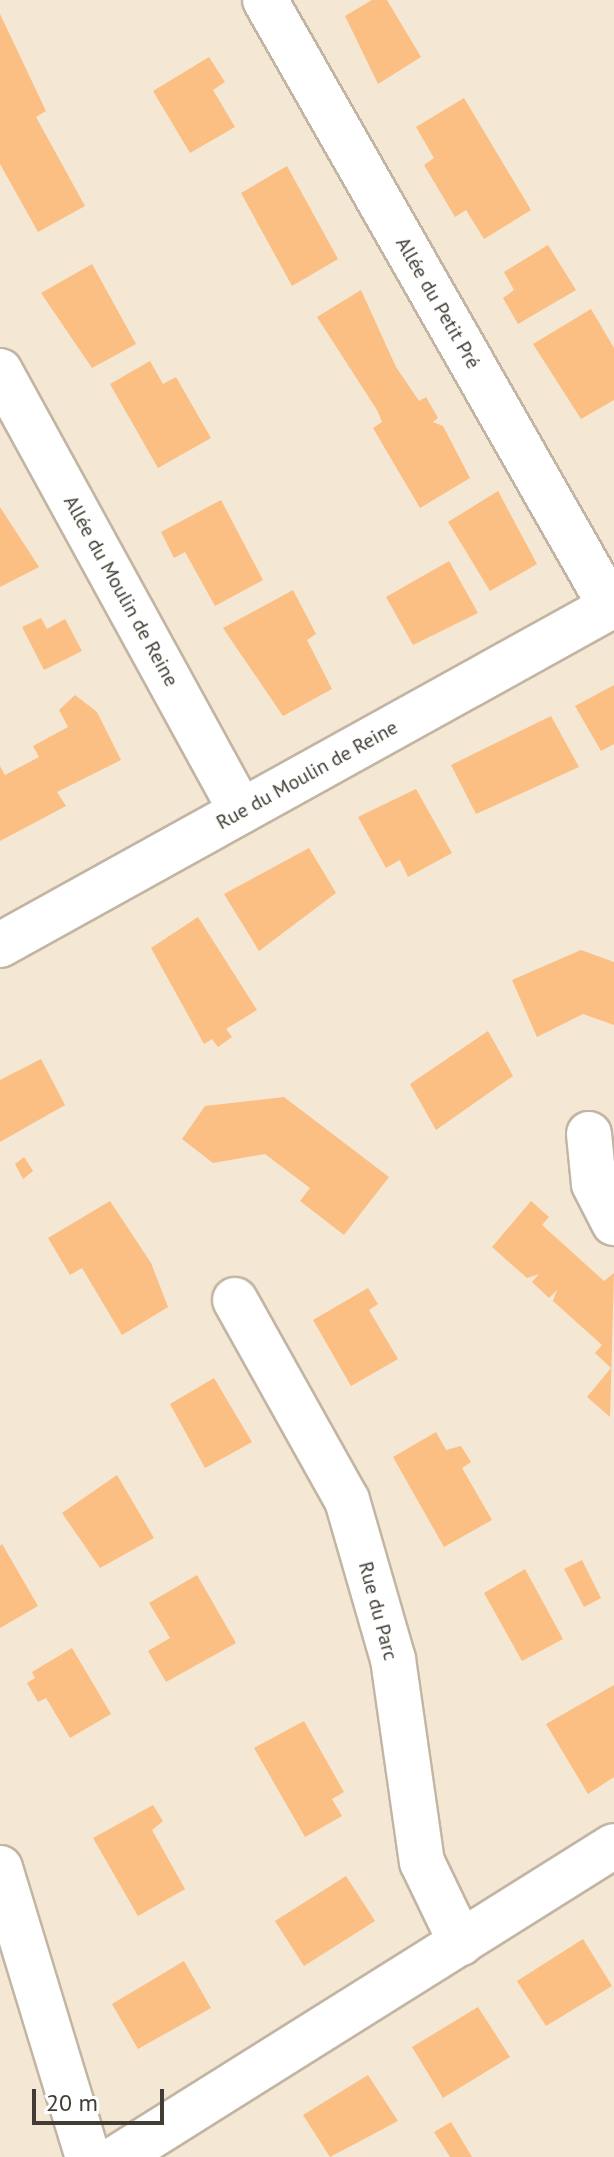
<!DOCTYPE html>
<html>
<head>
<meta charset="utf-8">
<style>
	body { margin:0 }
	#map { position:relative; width:614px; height:2157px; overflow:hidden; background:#f4e8d4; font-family:"PT Sans",sans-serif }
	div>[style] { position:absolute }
	.building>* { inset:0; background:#fbbe83 }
	.roads { filter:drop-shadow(2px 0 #c2b5a3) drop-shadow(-2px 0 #c2b5a3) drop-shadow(0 2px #c2b5a3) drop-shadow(0 -2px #c2b5a3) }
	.minor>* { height:44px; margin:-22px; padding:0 22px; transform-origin:22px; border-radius:22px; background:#fff }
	span { translate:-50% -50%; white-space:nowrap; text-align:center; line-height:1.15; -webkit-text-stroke:6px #fff; paint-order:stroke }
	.street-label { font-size:20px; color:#413c34 }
	.scale { position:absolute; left:32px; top:2089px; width:132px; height:36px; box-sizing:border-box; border:4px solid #413c34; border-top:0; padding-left:10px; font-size:24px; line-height:28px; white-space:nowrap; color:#413c34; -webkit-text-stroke:6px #fff; paint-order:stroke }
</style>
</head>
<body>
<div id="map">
	<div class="building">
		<div style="clip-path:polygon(372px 0,387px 0,421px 57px,378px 84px,345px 16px)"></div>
		<div style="clip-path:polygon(0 14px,46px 111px,36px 117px,85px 206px,38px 232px,0 164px)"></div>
		<div style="clip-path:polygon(209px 57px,225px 82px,213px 90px,235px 127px,190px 153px,153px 91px)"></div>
		<div style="clip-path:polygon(464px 98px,531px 210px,484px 239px,466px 210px,455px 217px,424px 165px,434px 158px,416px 127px)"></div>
		<div style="clip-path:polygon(287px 166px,338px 259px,292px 286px,241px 193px)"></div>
		<div style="clip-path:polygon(548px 245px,576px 290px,518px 324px,503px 298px,514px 290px,504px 272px)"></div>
		<div style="clip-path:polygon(92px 264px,136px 344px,92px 368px,41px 293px)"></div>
		<div style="clip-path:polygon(361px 290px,396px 367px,419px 401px,426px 397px,438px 418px,433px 422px,443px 426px,470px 478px,420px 508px,373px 428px,382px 422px,377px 410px,317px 317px)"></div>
		<div style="clip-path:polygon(591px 309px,614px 348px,614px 400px,581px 419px,533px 344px)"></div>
		<div style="clip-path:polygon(150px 361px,163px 384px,176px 377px,211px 438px,158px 468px,110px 384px)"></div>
		<div style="clip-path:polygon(498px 491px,537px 564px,490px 591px,448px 522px)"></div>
		<div style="clip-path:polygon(221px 500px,263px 580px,215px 606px,185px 552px,174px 558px,161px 532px)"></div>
		<div style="clip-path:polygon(0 507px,39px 567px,0 587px)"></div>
		<div style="clip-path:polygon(449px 561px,478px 613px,413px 645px,386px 597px)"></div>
		<div style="clip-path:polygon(293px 590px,316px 634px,307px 640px,332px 689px,283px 716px,223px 628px)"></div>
		<div style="clip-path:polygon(41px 618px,47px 629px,65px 619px,82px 651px,44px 670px,22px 627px)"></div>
		<div style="clip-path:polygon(614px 685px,614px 744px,601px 751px,575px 706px)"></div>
		<div style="clip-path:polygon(75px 695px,97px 712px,121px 760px,57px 792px,66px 806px,0 841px,0 766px,5px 775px,39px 757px,33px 746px,68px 727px,59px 710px)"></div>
		<div style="clip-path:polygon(551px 716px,579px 767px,476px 814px,451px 765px)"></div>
		<div style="clip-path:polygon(416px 789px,452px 853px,408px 877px,400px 860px,386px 868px,358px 817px)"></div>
		<div style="clip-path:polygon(309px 848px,336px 893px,259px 951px,224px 894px)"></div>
		<div style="clip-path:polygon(198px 917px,257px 1010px,226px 1029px,232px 1037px,218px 1047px,212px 1039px,204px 1044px,151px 948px)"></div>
		<div style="clip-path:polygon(581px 950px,614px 962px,614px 1025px,583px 1014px,537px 1037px,512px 980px)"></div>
		<div style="clip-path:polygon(488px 1031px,513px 1076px,436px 1130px,410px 1084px)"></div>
		<div style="clip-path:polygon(41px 1059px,65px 1105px,0 1142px,0 1080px)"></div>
		<div style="clip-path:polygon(284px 1097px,389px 1177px,344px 1235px,300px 1201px,310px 1188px,265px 1154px,213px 1163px,182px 1139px,205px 1106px)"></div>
		<div style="clip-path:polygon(24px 1157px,33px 1171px,23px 1179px,15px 1164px)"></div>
		<div style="clip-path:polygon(110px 1201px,151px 1263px,168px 1307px,122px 1335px,82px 1268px,70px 1275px,48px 1238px)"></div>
		<div style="clip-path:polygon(531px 1201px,549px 1217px,542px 1225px,604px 1281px,614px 1273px,610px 1417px,587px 1397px,611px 1368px,595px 1353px,602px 1345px,553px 1301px,557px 1290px,549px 1298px,532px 1282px,539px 1274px,527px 1278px,492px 1247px)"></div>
		<div style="clip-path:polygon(368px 1288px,378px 1304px,369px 1310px,398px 1359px,351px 1386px,313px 1320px)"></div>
		<div style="clip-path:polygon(214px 1378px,252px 1442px,205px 1468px,170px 1404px)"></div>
		<div style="clip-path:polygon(436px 1432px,446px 1450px,461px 1446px,471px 1462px,462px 1468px,492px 1520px,444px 1547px,393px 1457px)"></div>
		<div style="clip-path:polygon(117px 1475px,154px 1538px,100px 1568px,62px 1513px)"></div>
		<div style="clip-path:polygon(2px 1544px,38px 1606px,0 1628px,0 1546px)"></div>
		<div style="clip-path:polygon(582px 1560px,601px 1598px,584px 1607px,564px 1569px)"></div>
		<div style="clip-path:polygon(525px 1569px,563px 1639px,522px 1661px,484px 1593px)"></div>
		<div style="clip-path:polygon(197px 1575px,236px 1643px,166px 1682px,148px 1651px,170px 1638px,149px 1603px)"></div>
		<div style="clip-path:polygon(72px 1648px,111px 1714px,70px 1738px,46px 1698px,38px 1702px,27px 1683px,35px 1678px,32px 1672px)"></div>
		<div style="clip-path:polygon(614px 1685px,614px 1777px,588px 1794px,546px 1724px)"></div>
		<div style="clip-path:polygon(304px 1721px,344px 1792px,332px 1799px,342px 1816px,305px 1837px,254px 1748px)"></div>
		<div style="clip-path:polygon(153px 1805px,163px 1821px,152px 1830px,185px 1889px,138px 1916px,93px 1838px)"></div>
		<div style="clip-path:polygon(346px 1876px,375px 1921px,304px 1966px,275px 1921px)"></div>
		<div style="clip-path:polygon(583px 1939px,612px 1986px,546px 2026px,517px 1981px)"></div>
		<div style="clip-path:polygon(184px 1961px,211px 2008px,138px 2049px,112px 2004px)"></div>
		<div style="clip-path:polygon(478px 2007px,510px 2057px,443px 2098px,412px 2047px)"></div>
		<div style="clip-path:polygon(368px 2075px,398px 2121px,330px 2157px,303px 2115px)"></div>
		<div style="clip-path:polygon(451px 2122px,472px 2157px,450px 2157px,434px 2132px)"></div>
	</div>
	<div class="roads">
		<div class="minor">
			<div style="left:265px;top:0;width:699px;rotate:60.32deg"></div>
			<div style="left:0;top:371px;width:502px;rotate:61.29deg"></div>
			<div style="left:0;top:945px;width:702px;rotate:-28.98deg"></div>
			<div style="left:589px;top:1134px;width:50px;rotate:84.3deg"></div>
			<div style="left:594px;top:1184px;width:44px;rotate:62.9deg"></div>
			<div style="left:235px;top:1300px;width:229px;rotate:60.8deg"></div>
			<div style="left:347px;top:1500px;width:166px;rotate:73.9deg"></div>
			<div style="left:393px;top:1659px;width:205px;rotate:81.9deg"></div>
			<div style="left:422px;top:1862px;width:90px;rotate:64.3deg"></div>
			<div style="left:0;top:1868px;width:302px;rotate:73.1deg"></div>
			<div style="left:118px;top:2157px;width:585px;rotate:-32.09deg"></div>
		</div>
	</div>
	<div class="street-label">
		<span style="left:438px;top:303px;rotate:60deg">Allée du Petit Pré</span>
		<span style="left:121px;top:591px;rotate:61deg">Allée du Moulin de Reine</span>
		<span style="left:307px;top:775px;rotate:-29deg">Rue du Moulin de Reine</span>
		<span style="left:378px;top:1611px;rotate:75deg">Rue du Parc</span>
	</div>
	<div class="scale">20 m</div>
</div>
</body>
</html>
